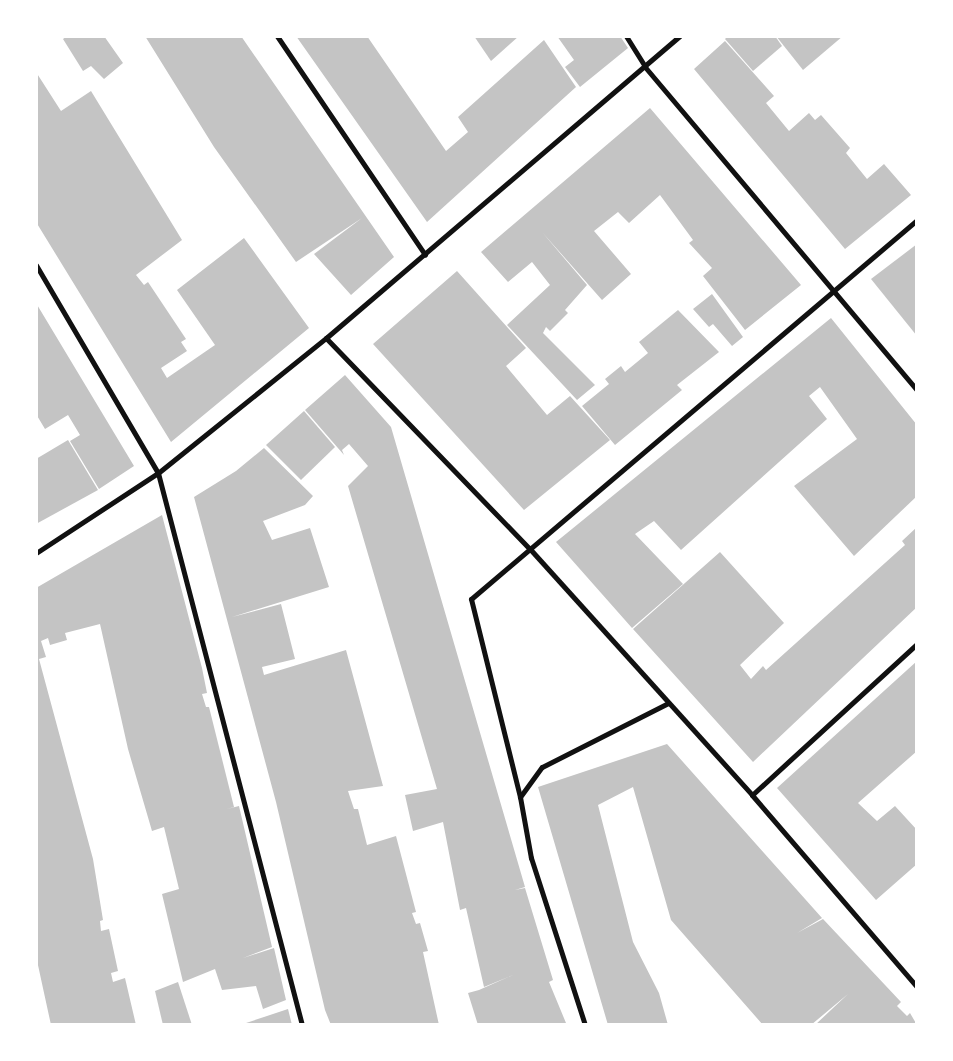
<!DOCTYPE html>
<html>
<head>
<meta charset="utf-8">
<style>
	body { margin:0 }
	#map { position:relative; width:953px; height:1061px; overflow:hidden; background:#fff; font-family:"Fira Sans Condensed",sans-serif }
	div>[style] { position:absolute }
	.building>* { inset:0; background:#c4c4c4 }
	.minor>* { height:5px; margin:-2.5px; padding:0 2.5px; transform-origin:2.5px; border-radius:2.5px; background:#111 }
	span { translate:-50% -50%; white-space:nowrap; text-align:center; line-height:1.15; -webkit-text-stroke:5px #fff; paint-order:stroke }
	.frame { position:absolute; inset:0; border:38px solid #fff; pointer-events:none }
</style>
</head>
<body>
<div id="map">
	<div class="building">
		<div style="clip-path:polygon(67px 36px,104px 36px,123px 63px,104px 79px,91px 66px,83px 71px,63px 39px)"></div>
		<div style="clip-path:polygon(145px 36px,241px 36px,394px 257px,351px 295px,314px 254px,362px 218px,296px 262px,214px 147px)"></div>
		<div style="clip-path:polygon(296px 36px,367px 36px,446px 151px,468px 132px,458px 117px,544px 40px,576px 87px,427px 222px)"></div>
		<div style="clip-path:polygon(474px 36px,519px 36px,491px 61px)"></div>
		<div style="clip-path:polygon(557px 36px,620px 36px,628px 48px,580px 87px,565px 67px,574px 60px)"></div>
		<div style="clip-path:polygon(728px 36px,775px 36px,782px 46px,753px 71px,725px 39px)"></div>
		<div style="clip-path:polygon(776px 36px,843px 36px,803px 70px)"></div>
		<div style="clip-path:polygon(725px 41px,774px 96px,766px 103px,789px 131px,809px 113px,815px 120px,821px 115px,850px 148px,846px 153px,867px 179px,884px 164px,911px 195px,845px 249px,694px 69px)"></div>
		<div style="clip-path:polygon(36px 72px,61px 111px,91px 91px,182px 240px,136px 275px,144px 285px,148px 282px,186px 339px,181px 342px,187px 351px,161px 368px,167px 378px,215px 345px,177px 290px,244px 238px,309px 328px,171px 442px,36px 222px)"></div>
		<div style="clip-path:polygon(650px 108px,801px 285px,745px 330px,703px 276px,712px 268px,689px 243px,693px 240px,660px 195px,629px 223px,618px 212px,594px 231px,631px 274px,602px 300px,542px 232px,587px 285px,565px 310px,568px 313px,550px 331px,546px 327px,543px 333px,595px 385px,577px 400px,507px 325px,550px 285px,532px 262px,508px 282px,481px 252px)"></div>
		<div style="clip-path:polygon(917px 244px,917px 336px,871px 279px)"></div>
		<div style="clip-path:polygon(457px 271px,526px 348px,506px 366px,547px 415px,570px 396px,610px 440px,524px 510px,373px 344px)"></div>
		<div style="clip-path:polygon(712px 294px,743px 337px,732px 346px,713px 324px,709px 327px,693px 309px)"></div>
		<div style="clip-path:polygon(36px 303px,134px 466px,99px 489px,70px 441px,80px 435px,68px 415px,45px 429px,36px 414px)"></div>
		<div style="clip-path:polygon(678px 310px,719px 352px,677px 385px,682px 390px,615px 445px,582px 406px,609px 384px,605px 379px,621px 366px,625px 372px,648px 353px,639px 342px)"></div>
		<div style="clip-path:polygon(831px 318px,917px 425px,917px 496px,854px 556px,794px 486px,857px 439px,820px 387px,809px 396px,827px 419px,681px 550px,654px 521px,635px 534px,683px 584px,632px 628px,556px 542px)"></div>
		<div style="clip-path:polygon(345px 375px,391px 427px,525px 887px,515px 890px,525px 888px,553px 980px,549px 982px,566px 1023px,562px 1025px,478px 1025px,468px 993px,479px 990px,513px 975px,484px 987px,466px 908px,460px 910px,443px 822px,413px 831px,405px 795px,437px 789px,348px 486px,368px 466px,349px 444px,342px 450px,344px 455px,305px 410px)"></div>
		<div style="clip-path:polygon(304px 411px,335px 447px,301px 480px,266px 445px)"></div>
		<div style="clip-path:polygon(68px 440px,98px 490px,36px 524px,36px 459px)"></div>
		<div style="clip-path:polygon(264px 448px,313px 496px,305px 505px,263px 521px,272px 540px,310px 528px,329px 587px,232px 617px,281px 604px,295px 659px,262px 667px,264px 675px,346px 650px,383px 786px,348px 791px,354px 809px,358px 809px,367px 845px,396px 836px,416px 912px,412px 913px,416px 924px,420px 923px,428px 951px,423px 952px,439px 1025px,331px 1025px,325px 1010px,276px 802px,194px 497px,236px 471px)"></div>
		<div style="clip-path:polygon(162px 515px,202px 668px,207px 693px,202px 694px,206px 707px,209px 707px,234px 807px,227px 809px,239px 806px,272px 947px,243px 958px,274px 948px,286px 1000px,263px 1009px,256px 986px,222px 990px,215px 969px,183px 982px,162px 894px,179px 889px,164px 827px,152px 831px,128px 749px,100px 624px,65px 633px,67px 640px,50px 645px,48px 638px,41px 641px,46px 657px,39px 659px,93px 859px,103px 920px,100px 921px,101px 931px,109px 929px,118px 971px,111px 973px,113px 982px,125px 978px,136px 1025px,51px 1025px,36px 956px,36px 588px)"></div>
		<div style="clip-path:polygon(917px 527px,917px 607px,753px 762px,633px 629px,720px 552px,784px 623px,740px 665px,751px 679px,763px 666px,766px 670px,905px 545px,902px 541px)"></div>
		<div style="clip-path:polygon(917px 661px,917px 751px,858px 803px,877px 821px,895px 806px,917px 830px,917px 864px,876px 900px,777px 788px)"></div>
		<div style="clip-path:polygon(667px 744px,822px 918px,797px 933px,823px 919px,901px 1002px,897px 1006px,907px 1016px,910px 1013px,917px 1025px,815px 1025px,848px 994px,811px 1025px,763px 1025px,671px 920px,633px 787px,598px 805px,633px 942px,659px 993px,668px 1025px,608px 1025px,538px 787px)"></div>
		<div style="clip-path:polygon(178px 982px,192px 1025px,163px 1025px,155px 991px)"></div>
		<div style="clip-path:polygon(288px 1009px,292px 1025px,243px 1025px,243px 1024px)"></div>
	</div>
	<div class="minor">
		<div style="left:277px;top:36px;width:264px;rotate:55.9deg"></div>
		<div style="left:626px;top:36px;width:36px;rotate:58deg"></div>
		<div style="left:645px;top:67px;width:422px;rotate:49.9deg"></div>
		<div style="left:36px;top:265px;width:241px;rotate:59.6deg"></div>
		<div style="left:158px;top:473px;width:570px;rotate:75.38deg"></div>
		<div style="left:326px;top:338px;width:293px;rotate:46deg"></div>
		<div style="left:530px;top:549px;width:331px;rotate:47.9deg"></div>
		<div style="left:752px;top:795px;width:253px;rotate:49.3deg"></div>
		<div style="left:36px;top:553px;width:146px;rotate:-33.3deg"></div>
		<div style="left:158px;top:473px;width:216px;rotate:-38.8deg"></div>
		<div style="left:326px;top:338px;width:465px;rotate:-40.5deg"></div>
		<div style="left:752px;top:795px;width:224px;rotate:-42.5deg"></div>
		<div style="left:520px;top:797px;width:37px;rotate:-54deg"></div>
		<div style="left:542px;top:767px;width:141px;rotate:-26.9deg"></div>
		<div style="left:585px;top:1025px;width:176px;rotate:-107.9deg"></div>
		<div style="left:531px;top:858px;width:62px;rotate:-100.2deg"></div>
		<div style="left:520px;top:797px;width:204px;rotate:-103.9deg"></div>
		<div style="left:471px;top:599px;width:585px;rotate:-40.36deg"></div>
	</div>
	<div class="frame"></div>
</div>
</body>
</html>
